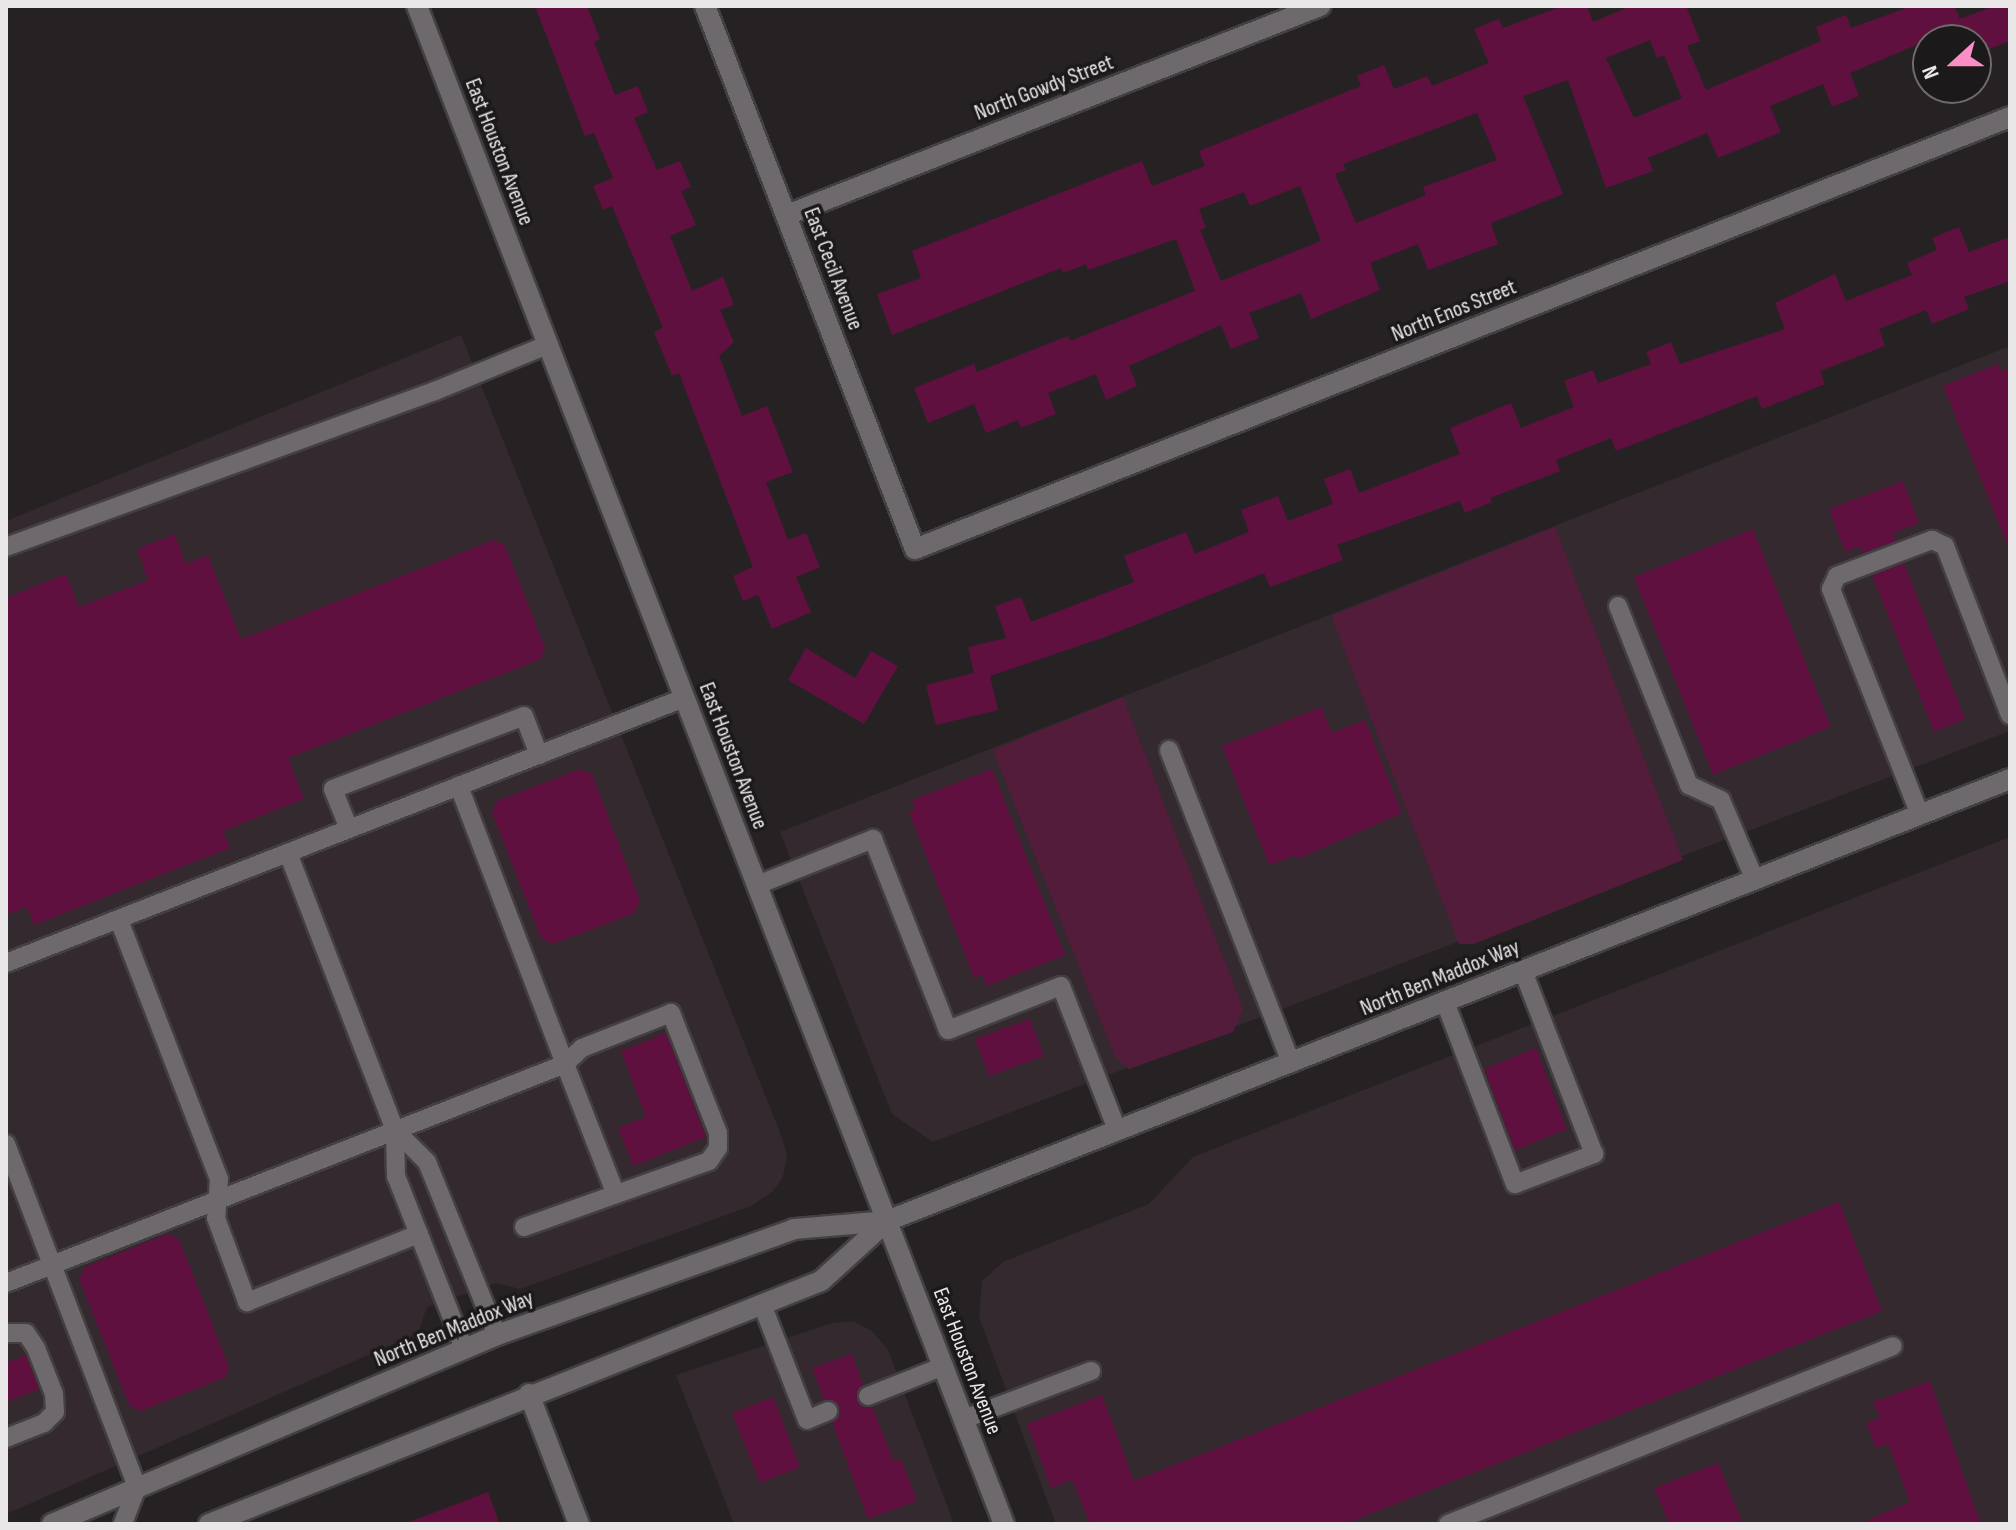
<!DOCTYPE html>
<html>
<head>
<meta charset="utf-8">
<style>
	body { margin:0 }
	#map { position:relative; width:2016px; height:1530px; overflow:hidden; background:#262224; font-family:"Sofia Sans Condensed",sans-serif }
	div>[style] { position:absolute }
	.built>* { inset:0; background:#33292e }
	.green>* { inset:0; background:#531c3a }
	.building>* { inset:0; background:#60103f }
	.roads { filter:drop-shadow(2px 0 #434042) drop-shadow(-2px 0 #434042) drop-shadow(0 2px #434042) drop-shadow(0 -2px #434042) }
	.service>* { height:18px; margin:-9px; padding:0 9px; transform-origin:9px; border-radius:9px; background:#6e696c }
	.minor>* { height:20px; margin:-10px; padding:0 10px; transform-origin:10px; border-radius:10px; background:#6e696c }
	.secondary>* { height:20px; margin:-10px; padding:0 10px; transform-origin:10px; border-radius:10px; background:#6e696c }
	span { translate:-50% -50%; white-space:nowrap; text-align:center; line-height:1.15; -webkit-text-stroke:7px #1c191a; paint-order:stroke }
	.street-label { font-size:22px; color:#e9e7e8 }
	.frame { position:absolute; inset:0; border:8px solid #e9e7e8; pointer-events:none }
	.north { position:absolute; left:1912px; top:24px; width:80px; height:80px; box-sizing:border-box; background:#1c191a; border:2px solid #6e6b6c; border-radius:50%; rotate:249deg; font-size:22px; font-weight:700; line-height:32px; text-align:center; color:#e9e7e8 }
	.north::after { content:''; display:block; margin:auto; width:28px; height:36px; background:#fb8fc5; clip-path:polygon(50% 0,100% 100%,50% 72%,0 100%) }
</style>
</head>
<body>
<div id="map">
	<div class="built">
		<div style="clip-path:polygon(461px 335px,781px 1135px,787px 1155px,783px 1177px,772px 1192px,751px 1206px,520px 1289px,496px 1283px,427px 1307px,418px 1333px,6px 1514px,6px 521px)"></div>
		<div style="clip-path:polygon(2010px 346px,2010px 731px,933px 1142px,892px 1114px,780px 832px)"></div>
		<div style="clip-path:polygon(2010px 837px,2010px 1524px,1056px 1524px,979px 1317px,982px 1281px,1003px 1262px,1149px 1204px,1193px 1157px)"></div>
		<div style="clip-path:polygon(853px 1321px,872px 1331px,888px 1350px,954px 1524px,734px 1524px,676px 1375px,832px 1323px)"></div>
	</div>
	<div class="green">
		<div style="clip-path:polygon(1555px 527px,1683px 860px,1474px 944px,1459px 944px,1331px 616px)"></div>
		<div style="clip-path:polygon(1123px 697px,1243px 1009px,1233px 1032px,1129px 1069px,1115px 1057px,993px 750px)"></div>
	</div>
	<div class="building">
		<div style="clip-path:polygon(535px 6px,587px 6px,600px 39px,594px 42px,615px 95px,638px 86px,648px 112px,634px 118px,657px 170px,680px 161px,691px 187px,681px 191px,696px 225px,670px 236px,692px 291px,723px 277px,734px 305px,720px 310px,734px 342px,719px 356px,742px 416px,767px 406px,793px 472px,766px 482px,788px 540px,806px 533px,820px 567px,796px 577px,811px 612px,772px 629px,758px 595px,743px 601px,733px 576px,753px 567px,679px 373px,672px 376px,654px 332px,663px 328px,612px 206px,603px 210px,593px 186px,613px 178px,594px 133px,585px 136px)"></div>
		<div style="clip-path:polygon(evenodd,1563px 6px,1587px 6px,1593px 22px,1631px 6px,1686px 6px,1700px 41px,1687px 46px,1706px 90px,1821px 41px,1816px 27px,1846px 15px,1851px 28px,1912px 6px,1954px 6px,1960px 19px,1994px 6px,2010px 6px,2010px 41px,1976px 54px,1976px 40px,1928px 40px,1850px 73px,1859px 96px,1832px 107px,1823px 84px,1770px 106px,1781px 132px,1718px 158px,1707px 133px,1648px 158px,1653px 171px,1606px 188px,1568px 80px,1523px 96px,1563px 194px,1491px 223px,1498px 244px,1428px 270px,1418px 244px,1370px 263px,1380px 290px,1311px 319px,1301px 293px,1249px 313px,1259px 338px,1231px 349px,1221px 325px,1129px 366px,1137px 386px,1106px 400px,1096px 374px,1048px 393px,1056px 414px,1021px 428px,1018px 420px,986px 433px,974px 404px,928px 423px,914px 388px,974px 364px,977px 372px,1068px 336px,1070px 341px,1195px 291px,1176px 239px,1088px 270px,1086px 264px,1063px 273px,1061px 268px,892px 335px,877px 294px,921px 278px,912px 251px,1142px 161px,1152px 186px,1205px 166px,1199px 151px,1361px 86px,1357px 76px,1384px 65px,1394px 89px,1427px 76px,1432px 86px,1489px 63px,1474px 29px,1499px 19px,1503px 28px,1563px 6px,1650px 40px,1657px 58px,1664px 55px,1682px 98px,1634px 118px,1606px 58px,1650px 40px,1563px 6px,1477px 113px,1497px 160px,1423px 187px,1426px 195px,1356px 223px,1335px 174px,1346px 170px,1343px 164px,1477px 113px,1563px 6px,1300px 186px,1321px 241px,1221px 281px,1200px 230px,1206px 228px,1199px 209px,1244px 192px,1250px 206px,1300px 186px)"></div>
		<div style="clip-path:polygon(1959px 227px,1969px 252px,2010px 237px,2010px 281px,1964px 297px,1969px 309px,1932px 324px,1926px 310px,1879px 329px,1885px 346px,1820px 371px,1825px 384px,1762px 409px,1757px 396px,1616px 451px,1611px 438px,1556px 460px,1560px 471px,1490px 498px,1492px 502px,1465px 513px,1460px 501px,1337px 545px,1343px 560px,1270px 587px,1264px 573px,1105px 637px,990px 676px,998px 710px,936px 725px,926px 685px,974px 673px,968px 647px,1006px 638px,995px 606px,1021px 597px,1031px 622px,1134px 582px,1124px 556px,1186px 532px,1195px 554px,1249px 532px,1241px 510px,1278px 496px,1288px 521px,1333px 504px,1324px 479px,1350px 469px,1359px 493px,1460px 454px,1450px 428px,1511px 403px,1521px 428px,1574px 407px,1564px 381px,1593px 370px,1598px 383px,1651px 364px,1646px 352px,1671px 342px,1680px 364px,1785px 329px,1775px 303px,1835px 274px,1846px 301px,1912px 275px,1907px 263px,1937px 250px,1932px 238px)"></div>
		<div style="clip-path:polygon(1998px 364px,2001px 371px,2010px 368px,2009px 549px,1943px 386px)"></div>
		<div style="clip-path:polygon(1903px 481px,1919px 523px,1893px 533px,1896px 541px,1863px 553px,1860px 546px,1845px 552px,1829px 509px)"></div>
		<div style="clip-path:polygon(1753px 529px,1831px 727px,1713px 775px,1634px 577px)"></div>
		<div style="clip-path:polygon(175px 534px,186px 564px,208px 555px,241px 639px,494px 540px,505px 545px,545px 648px,541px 659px,288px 758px,304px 799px,223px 831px,230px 848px,34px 925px,27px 907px,6px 915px,6px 598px,66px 574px,79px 607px,148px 580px,137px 549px)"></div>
		<div style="clip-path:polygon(1904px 563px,1965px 719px,1934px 732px,1872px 575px)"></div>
		<div style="clip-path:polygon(806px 648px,855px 678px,871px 651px,898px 666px,864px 724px,788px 680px)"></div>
		<div style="clip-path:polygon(1321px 707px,1332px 733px,1365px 720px,1402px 813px,1298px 859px,1296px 855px,1269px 865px,1222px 746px)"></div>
		<div style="clip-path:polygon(580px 769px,592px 774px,640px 900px,635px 913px,553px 944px,541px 938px,492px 813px,497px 801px)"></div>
		<div style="clip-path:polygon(992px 769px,1065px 955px,987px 986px,982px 975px,974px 978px,909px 812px,915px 809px,912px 800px)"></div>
		<div style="clip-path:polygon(1030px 1019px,1044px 1056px,989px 1076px,975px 1039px)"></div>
		<div style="clip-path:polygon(666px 1033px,706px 1137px,633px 1166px,618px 1128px,646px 1117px,621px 1051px)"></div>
		<div style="clip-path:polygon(1536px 1048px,1567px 1129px,1515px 1150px,1484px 1069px)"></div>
		<div style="clip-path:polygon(1839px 1202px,1882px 1311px,1345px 1524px,1090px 1524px,1072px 1480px,1051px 1488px,1027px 1424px,1102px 1395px,1134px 1481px)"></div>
		<div style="clip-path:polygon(167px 1234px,179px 1239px,229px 1367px,226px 1377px,141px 1411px,129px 1405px,79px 1279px,85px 1267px)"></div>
		<div style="clip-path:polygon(852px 1354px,863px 1385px,857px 1401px,872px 1407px,894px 1461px,901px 1459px,917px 1501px,868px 1519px,832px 1422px,839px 1407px,824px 1400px,812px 1368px)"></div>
		<div style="clip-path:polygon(26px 1355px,39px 1389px,6px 1402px,6px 1363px)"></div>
		<div style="clip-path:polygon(1930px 1381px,1981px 1524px,1858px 1524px,1910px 1502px,1888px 1444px,1876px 1448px,1866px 1423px,1880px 1418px,1873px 1402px)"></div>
		<div style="clip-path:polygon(773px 1397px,800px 1467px,760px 1483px,732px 1413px)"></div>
		<div style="clip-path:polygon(1718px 1463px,1743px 1524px,1669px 1524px,1654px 1488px)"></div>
		<div style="clip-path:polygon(488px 1492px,500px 1524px,409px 1524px,409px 1522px)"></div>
	</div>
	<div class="roads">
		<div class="service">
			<div style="left:6px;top:547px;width:456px;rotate:-20deg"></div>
			<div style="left:435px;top:391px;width:121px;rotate:-22.3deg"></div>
			<div style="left:1618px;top:606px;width:193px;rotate:68.4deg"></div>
			<div style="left:1689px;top:785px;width:35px;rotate:25deg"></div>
			<div style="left:1721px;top:800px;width:87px;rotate:67deg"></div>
			<div style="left:1169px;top:750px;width:336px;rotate:68.7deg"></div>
			<div style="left:1920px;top:815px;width:243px;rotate:-111.5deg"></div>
			<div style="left:1831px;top:589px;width:14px;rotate:-65deg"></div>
			<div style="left:1837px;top:576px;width:102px;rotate:-20.8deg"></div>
			<div style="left:1932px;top:540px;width:14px;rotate:25deg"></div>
			<div style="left:1945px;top:546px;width:181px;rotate:69deg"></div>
			<div style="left:349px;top:829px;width:43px;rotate:-111.8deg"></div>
			<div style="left:333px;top:789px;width:204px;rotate:-20.9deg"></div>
			<div style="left:524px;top:716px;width:42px;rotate:69deg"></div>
			<div style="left:288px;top:853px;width:297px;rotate:68.9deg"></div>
			<div style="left:395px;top:1130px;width:46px;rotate:88.8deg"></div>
			<div style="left:396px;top:1176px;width:186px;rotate:68.5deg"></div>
			<div style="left:757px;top:885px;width:125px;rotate:-21.6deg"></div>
			<div style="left:873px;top:839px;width:205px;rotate:68.6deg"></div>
			<div style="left:948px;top:1030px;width:121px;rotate:-21.3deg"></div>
			<div style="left:1061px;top:986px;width:155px;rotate:68.7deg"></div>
			<div style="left:119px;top:920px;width:278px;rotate:68.9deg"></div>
			<div style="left:219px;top:1179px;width:39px;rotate:94deg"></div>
			<div style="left:216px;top:1218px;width:90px;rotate:69.7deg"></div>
			<div style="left:247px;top:1302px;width:185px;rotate:-21.6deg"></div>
			<div style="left:6px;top:963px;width:728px;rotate:-21.35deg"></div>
			<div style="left:1445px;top:1002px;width:195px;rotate:69deg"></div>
			<div style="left:1515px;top:1184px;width:85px;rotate:-20.8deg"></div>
			<div style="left:1594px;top:1154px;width:196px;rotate:-111.2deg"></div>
			<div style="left:395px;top:1130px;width:45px;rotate:45deg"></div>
			<div style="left:427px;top:1162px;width:187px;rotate:68deg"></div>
			<div style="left:6px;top:1144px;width:367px;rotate:69.1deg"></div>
			<div style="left:137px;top:1487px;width:40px;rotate:111deg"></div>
			<div style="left:524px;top:1227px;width:196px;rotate:-19.6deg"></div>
			<div style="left:709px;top:1161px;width:16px;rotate:-55deg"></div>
			<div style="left:718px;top:1148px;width:15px;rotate:-90deg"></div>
			<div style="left:718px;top:1133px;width:129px;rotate:-111.4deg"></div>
			<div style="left:671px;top:1013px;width:96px;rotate:158.5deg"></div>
			<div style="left:582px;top:1048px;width:23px;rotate:137deg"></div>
			<div style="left:565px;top:1064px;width:137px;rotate:68.7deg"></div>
			<div style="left:6px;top:1283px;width:600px;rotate:-21.39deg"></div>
			<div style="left:565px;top:1064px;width:298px;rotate:-110.9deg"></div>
			<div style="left:762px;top:1304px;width:124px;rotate:68.8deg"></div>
			<div style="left:807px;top:1420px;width:23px;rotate:-23deg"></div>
			<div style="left:6px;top:1333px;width:20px"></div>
			<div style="left:26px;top:1333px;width:18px;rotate:56deg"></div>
			<div style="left:36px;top:1348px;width:49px;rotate:68.6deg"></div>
			<div style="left:54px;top:1394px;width:18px;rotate:87deg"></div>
			<div style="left:55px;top:1412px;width:16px;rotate:135deg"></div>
			<div style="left:44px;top:1423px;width:41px;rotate:158.5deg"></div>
			<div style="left:868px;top:1396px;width:82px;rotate:-21.5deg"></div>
			<div style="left:964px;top:1419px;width:136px;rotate:-20.7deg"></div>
			<div style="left:1448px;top:1524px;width:479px;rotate:-21.8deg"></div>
		</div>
		<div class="minor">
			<div style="left:705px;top:6px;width:582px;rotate:68.86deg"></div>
			<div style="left:915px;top:549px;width:1177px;rotate:-21.53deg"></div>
			<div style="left:787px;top:215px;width:573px;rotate:-21.41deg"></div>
			<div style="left:529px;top:1394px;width:139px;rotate:69deg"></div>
		</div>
		<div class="secondary">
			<div style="left:417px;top:6px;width:1628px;rotate:68.86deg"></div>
			<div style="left:52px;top:1524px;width:483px;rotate:-23deg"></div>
			<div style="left:497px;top:1335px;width:315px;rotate:-19.6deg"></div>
			<div style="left:794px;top:1229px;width:93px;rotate:-4.9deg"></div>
			<div style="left:887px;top:1221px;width:1207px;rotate:-21.48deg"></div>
			<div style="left:209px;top:1524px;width:658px;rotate:-21.66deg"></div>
			<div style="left:821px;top:1281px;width:89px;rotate:-42.3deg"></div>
		</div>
	</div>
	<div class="street-label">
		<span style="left:1044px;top:88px;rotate:-21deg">North Gowdy Street</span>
		<span style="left:499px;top:152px;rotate:69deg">East Houston Avenue</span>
		<span style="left:833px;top:269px;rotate:69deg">East Cecil Avenue</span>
		<span style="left:1454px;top:311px;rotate:-22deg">North Enos Street</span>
		<span style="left:733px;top:756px;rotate:69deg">East Houston Avenue</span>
		<span style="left:1440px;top:978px;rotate:-22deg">North Ben Maddox Way</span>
		<span style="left:454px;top:1329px;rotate:-22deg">North Ben Maddox Way</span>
		<span style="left:967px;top:1361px;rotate:69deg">East Houston Avenue</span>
	</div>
	<div class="frame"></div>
	<div class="north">N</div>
</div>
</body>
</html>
